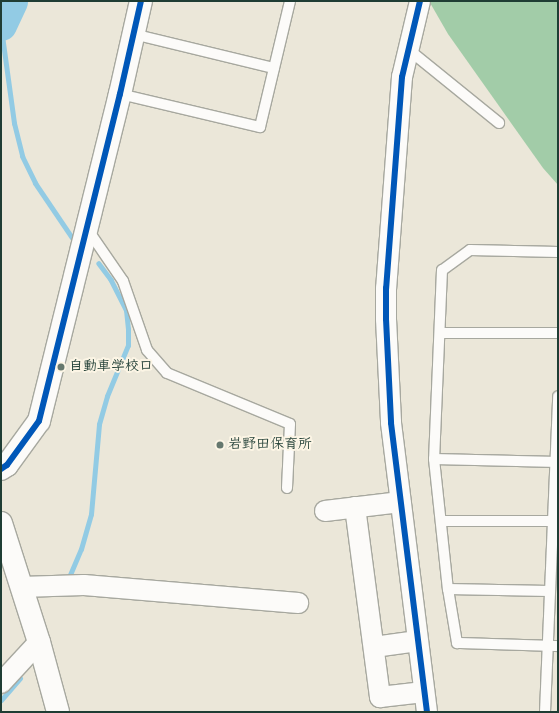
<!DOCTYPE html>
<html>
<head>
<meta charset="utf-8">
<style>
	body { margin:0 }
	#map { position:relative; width:559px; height:713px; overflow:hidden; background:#ebe7d9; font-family:"Indie Flower","Klee One",sans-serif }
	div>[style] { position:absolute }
	.forest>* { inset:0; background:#a2cca8 }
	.stream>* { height:5px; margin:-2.5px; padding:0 2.5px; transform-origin:2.5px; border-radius:2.5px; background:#92cbe4 }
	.river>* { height:31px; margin:-15.5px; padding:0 15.5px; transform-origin:15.5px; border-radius:15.5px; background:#92cbe4 }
	.roads { filter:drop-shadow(1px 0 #a7a89f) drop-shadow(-1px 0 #a7a89f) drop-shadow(0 1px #a7a89f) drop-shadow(0 -1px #a7a89f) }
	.service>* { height:10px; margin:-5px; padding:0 5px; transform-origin:5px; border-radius:5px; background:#fcfbf9 }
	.minor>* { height:20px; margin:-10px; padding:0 10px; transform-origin:10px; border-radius:10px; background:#fcfbf9 }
	.tertiary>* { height:22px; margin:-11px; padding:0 11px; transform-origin:11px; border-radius:11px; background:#fcfbf9 }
	.cycleway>* { height:6px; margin:-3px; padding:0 3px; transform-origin:3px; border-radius:3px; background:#0057b8 }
	.dots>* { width:11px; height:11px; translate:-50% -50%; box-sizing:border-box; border:2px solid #fcf5e5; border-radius:50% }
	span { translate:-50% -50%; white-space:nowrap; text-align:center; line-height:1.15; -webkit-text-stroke:4px #fcf5e5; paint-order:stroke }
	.poi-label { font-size:14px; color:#1f3d34; font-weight:700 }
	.left { translate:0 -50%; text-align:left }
	.frame { position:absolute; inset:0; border:2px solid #1f3d34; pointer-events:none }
</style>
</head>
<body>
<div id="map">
	<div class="forest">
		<div style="clip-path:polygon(429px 1px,558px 1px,558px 185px,543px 168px,448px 34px)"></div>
	</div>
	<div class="stream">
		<div style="left:1px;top:28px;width:96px;rotate:82.2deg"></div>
		<div style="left:14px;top:123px;width:34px;rotate:76deg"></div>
		<div style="left:22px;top:156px;width:30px;rotate:64deg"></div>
		<div style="left:35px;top:183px;width:71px;rotate:55.9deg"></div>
		<div style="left:69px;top:577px;width:30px;rotate:-67deg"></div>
		<div style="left:81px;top:549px;width:36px;rotate:-74deg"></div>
		<div style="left:91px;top:514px;width:90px;rotate:-84.9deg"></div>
		<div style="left:99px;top:424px;width:29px;rotate:-74deg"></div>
		<div style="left:107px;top:396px;width:55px;rotate:-67.6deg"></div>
		<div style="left:128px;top:345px;width:16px;rotate:-90deg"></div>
		<div style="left:128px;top:329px;width:19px;rotate:-96deg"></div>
		<div style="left:126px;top:310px;width:34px;rotate:-117deg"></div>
		<div style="left:111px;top:280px;width:21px;rotate:-127deg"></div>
		<div style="left:1px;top:700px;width:29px;rotate:-49deg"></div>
	</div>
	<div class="river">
		<div style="left:1px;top:25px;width:26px;rotate:-65deg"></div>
	</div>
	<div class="roads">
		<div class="service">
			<div style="left:133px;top:34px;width:145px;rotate:13.6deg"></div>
			<div style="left:409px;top:50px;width:116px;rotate:39deg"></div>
			<div style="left:120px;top:94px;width:144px;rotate:13.3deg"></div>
			<div style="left:260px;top:127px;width:130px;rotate:-76.6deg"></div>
			<div style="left:88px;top:230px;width:62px;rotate:55.5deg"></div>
			<div style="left:123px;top:281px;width:73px;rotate:70.8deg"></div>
			<div style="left:147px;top:350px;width:30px;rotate:49deg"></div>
			<div style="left:167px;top:373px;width:133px;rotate:22.5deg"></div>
			<div style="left:290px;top:424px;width:64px;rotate:92.7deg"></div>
			<div style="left:558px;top:252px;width:88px;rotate:-178.7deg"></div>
			<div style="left:470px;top:250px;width:34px;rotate:144deg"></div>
			<div style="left:442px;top:270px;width:189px;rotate:92.4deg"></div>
			<div style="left:434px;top:459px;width:131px;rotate:83.9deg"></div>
			<div style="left:448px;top:589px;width:55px;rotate:80.5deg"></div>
			<div style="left:457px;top:643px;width:101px;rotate:1.7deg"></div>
			<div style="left:440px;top:333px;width:118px"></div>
			<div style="left:434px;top:459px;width:124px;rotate:1.4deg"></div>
			<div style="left:441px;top:521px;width:117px"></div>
			<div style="left:448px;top:589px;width:101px;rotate:1.1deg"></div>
			<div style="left:545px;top:712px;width:316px;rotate:-87.6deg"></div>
		</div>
		<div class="minor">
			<div style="left:420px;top:1px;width:78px;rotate:103.3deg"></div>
			<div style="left:402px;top:77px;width:212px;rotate:94.3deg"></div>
			<div style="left:386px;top:288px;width:31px;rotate:90deg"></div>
			<div style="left:386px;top:319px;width:104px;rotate:87.2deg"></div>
			<div style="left:391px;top:423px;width:291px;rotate:82.9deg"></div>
			<div style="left:355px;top:507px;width:192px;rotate:82.5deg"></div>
			<div style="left:380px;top:697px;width:44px;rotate:-6.5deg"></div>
			<div style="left:325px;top:511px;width:76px;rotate:-6.8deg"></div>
			<div style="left:21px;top:587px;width:63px;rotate:-1.8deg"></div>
			<div style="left:84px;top:585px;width:215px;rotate:4.8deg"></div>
			<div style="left:374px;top:647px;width:44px;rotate:-7.8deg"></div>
			<div style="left:1px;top:683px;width:56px;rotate:-47.2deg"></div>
		</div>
		<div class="tertiary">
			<div style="left:1px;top:469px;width:7px;rotate:-34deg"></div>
			<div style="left:7px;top:465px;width:54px;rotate:-54deg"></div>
			<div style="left:39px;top:421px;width:337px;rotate:-76.1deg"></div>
			<div style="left:120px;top:94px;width:95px;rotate:-77.3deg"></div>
			<div style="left:1px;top:523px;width:125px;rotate:72.3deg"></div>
			<div style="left:39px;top:642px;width:73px;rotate:74.8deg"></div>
		</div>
	</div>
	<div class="cycleway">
		<div style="left:420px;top:1px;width:78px;rotate:103.3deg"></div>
		<div style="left:402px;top:77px;width:212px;rotate:94.3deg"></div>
		<div style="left:386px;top:288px;width:31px;rotate:90deg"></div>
		<div style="left:386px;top:319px;width:104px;rotate:87.2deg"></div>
		<div style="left:391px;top:423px;width:291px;rotate:82.9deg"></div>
		<div style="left:1px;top:469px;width:7px;rotate:-34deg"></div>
		<div style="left:7px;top:465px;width:54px;rotate:-54deg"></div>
		<div style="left:39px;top:421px;width:337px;rotate:-76.1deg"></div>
		<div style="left:120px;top:94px;width:95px;rotate:-77.3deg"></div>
	</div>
	<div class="dots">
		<div style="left:61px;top:367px;background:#66786e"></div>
		<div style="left:220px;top:445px;background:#66786e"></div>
	</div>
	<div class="poi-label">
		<span class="left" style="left:69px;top:367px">自動車学校口</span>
		<span class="left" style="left:228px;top:445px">岩野田保育所</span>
	</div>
	<div class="frame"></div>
</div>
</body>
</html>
